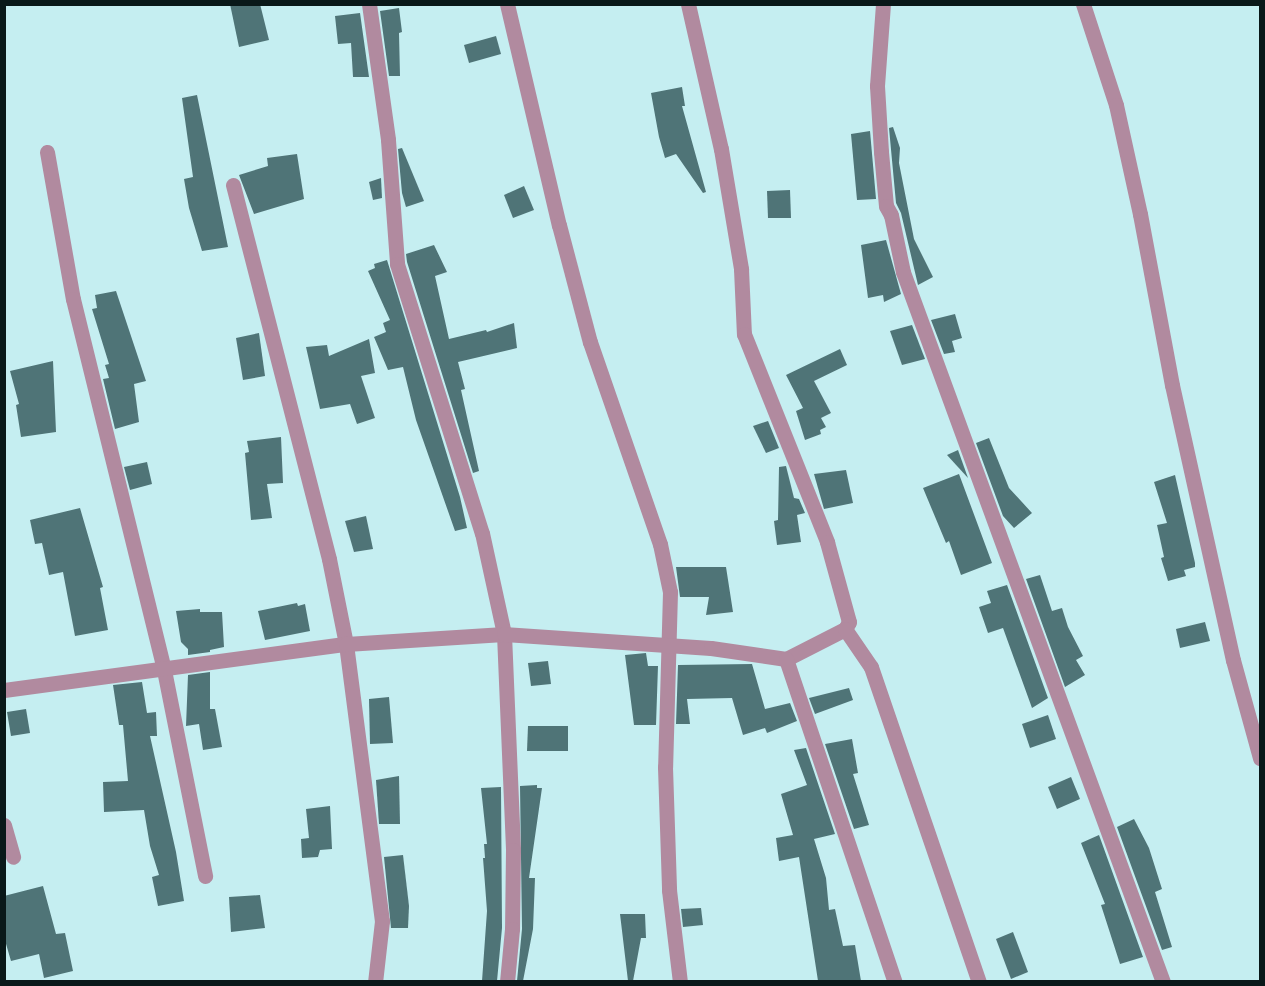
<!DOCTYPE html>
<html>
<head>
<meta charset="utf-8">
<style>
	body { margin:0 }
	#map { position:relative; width:1265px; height:986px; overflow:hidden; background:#c5eef1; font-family:"Sofia Sans Condensed",sans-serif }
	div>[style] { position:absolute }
	.building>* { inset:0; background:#4f7477 }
	.minor>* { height:15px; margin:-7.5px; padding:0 7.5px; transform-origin:7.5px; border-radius:7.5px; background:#b18a9f }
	span { translate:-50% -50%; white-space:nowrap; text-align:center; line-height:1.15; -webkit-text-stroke:6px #d2fbfe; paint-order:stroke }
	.frame { position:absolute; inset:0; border:6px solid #091819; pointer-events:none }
</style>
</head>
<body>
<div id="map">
	<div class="building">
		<div style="clip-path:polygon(230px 4px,260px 4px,269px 40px,239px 47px)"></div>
		<div style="clip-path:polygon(399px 8px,402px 32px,399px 33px,400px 76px,389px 76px,380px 11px)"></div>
		<div style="clip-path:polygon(360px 13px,369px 77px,353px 77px,351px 43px,338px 44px,335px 16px)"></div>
		<div style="clip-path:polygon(496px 36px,501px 54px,469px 63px,464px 45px)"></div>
		<div style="clip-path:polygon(682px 87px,685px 106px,682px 106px,706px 192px,703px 193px,676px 154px,665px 158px,659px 137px,651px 93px)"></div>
		<div style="clip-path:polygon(197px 95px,228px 247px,202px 251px,189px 208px,184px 179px,193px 177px,182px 98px)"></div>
		<div style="clip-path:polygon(893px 127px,900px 148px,899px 163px,914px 239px,933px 277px,918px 285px,901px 213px,896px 203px,889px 128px)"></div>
		<div style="clip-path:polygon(870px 131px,876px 199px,857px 200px,851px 134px)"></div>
		<div style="clip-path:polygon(402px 148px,424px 201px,406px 207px,402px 193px,398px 149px)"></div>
		<div style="clip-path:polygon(297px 154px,304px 199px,254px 214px,239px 175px,268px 166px,267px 158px)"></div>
		<div style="clip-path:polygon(381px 178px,382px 198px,373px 200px,369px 182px)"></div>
		<div style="clip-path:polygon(524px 186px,534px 210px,513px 218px,504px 195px)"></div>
		<div style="clip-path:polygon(790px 190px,791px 218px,768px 218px,767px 191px)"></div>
		<div style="clip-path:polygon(886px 240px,901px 294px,884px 302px,883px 295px,868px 298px,861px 245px)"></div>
		<div style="clip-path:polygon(434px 245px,447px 272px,435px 276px,449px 339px,486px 330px,487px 332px,514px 323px,517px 348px,458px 362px,465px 389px,461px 390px,479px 471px,473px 473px,407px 262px,406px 254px)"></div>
		<div style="clip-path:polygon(387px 260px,460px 497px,467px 528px,455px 531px,416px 420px,403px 367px,388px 370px,374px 337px,386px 332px,383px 323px,390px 320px,368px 271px,375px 268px,374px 264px)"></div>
		<div style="clip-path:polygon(116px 291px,146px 381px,134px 384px,139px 422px,115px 429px,103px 379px,109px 378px,105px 365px,109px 364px,92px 309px,97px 308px,95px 295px)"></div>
		<div style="clip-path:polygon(955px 314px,962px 338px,952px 341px,955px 352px,944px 354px,931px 320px)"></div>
		<div style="clip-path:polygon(912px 325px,925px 359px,902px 365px,890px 331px)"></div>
		<div style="clip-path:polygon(259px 333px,265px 376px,243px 380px,236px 338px)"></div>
		<div style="clip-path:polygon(369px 339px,375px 373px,361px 376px,375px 418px,357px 424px,350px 404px,320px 409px,306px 347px,327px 345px,329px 356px)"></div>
		<div style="clip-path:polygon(840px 349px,847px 365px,814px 381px,831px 413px,821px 418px,826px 427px,820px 430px,821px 434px,805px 440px,796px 411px,803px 408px,786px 375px)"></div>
		<div style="clip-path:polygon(53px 361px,56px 432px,21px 437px,16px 405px,19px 404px,10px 371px)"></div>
		<div style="clip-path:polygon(768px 421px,779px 448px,766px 453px,753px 426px)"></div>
		<div style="clip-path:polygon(281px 437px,283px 483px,267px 484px,272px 518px,251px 520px,245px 453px,249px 452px,247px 441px)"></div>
		<div style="clip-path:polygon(989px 438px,1009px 488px,1032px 513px,1014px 528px,1003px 516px,976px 443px)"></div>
		<div style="clip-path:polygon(958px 450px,968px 478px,947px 455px)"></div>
		<div style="clip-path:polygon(147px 462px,152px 484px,130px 490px,124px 467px)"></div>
		<div style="clip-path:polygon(786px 466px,794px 498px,799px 499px,805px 513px,797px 515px,801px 542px,777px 545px,774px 521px,778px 520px,779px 467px)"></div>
		<div style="clip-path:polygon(846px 470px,853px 503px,824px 509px,814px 474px)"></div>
		<div style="clip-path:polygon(959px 474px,992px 563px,961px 575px,949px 541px,946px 543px,923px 488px)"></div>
		<div style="clip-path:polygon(1175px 475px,1195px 563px,1195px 567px,1184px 570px,1186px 576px,1168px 581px,1161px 558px,1164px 557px,1157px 525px,1167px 523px,1154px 482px)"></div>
		<div style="clip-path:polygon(80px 508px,103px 587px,100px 588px,108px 630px,75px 636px,63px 572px,49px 575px,42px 543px,35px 544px,30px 520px)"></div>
		<div style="clip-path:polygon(366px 516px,373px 549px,354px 552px,345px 521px)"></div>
		<div style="clip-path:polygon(676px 567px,726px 567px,733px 612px,706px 615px,709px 597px,680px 597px)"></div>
		<div style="clip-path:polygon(1040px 575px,1052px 611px,1062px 608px,1068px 627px,1083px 656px,1076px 660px,1085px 675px,1065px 687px,1026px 579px)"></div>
		<div style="clip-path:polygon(1007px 585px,1048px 698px,1032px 708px,1003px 628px,988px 633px,979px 607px,991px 603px,987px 591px)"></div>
		<div style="clip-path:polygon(297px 603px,298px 606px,305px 604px,310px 631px,265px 640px,258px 611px)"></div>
		<div style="clip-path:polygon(200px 609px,200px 612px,222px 612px,224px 647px,210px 650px,210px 652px,188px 655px,188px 649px,181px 642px,176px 611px)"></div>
		<div style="clip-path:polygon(1205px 622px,1210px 641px,1180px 648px,1176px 629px)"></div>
		<div style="clip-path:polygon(646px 653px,648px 666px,658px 666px,656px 725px,634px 725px,625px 655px)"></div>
		<div style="clip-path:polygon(548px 661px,551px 684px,531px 686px,528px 663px)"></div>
		<div style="clip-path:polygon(752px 664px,765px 709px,790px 703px,797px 721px,767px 733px,765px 728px,743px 735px,732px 698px,687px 699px,690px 724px,676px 724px,678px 665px)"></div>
		<div style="clip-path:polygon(210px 672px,210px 709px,215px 709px,222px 747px,203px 750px,199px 724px,186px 726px,188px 675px)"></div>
		<div style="clip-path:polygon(142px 682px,147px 713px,156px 712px,157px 736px,150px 736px,176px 852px,184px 901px,158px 906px,152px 877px,159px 875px,150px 846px,144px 810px,104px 812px,103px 782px,128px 781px,123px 725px,119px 725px,113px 685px)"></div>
		<div style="clip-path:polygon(849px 688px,853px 700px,815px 714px,809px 698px)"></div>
		<div style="clip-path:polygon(389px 697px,393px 743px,370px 744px,369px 699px)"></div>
		<div style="clip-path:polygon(26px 709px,30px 733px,11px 736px,7px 712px)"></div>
		<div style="clip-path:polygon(1048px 715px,1056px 739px,1030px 748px,1022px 724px)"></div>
		<div style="clip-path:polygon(528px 726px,568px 726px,568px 751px,527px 751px)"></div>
		<div style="clip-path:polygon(852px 739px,858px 773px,853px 774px,869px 825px,854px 829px,825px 744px)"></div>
		<div style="clip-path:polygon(806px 748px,835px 834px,814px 839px,826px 878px,829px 910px,835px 909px,843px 946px,855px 945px,861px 981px,818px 981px,799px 857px,779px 861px,776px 838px,793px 835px,781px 794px,807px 785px,794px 750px)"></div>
		<div style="clip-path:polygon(399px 776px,400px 824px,379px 824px,376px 780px)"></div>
		<div style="clip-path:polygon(1071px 777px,1080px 799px,1057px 809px,1048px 787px)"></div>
		<div style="clip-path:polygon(537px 785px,537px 788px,542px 788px,529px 878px,535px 878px,533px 929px,523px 981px,517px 981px,522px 929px,520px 786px)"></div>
		<div style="clip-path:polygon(501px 787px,502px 928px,497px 981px,482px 981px,487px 911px,483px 858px,485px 858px,484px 844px,487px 844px,481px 788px)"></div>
		<div style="clip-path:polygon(330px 806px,332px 849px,320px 850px,318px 857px,302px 858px,301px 839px,309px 838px,306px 809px)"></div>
		<div style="clip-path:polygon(1134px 819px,1149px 848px,1162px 889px,1155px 892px,1172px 947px,1162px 950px,1117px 827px)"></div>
		<div style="clip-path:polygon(1099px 835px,1143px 957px,1120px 964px,1101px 905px,1105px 904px,1081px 843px)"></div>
		<div style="clip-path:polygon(403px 855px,409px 906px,408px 928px,391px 928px,384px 857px)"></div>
		<div style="clip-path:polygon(43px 886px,56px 934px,65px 933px,73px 971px,44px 978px,39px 954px,11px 961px,4px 937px,4px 896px)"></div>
		<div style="clip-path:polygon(260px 895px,265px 928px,231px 932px,229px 897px)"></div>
		<div style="clip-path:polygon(701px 908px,703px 925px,683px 927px,681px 909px)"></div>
		<div style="clip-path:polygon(620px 914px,645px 914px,646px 938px,641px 938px,633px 981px,628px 981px)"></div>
		<div style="clip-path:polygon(1013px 932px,1028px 972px,1011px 979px,996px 939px)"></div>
	</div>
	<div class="minor">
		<div style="left:369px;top:4px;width:137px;rotate:82deg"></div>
		<div style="left:388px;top:140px;width:124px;rotate:85.8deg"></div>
		<div style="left:397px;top:264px;width:282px;rotate:72.5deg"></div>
		<div style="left:482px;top:533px;width:103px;rotate:77.7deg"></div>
		<div style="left:504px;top:634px;width:216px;rotate:87.6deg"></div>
		<div style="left:513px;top:850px;width:79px;rotate:90.7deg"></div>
		<div style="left:512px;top:929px;width:53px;rotate:95.4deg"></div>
		<div style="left:507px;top:4px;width:227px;rotate:76.8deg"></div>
		<div style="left:559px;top:225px;width:121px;rotate:75.2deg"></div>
		<div style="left:590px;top:342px;width:214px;rotate:70.9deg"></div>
		<div style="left:660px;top:544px;width:49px;rotate:78.2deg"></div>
		<div style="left:670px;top:592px;width:175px;rotate:91.6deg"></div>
		<div style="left:665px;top:767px;width:123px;rotate:88.1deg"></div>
		<div style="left:669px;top:890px;width:93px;rotate:83.2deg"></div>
		<div style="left:688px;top:4px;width:149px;rotate:77.2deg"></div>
		<div style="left:721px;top:149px;width:122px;rotate:80.5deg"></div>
		<div style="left:741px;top:269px;width:65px;rotate:87.4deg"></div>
		<div style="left:744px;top:334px;width:224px;rotate:68.2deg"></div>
		<div style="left:827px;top:542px;width:83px;rotate:74.6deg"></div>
		<div style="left:849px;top:622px;width:8px;rotate:120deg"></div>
		<div style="left:845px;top:629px;width:66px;rotate:153deg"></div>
		<div style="left:883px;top:4px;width:82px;rotate:94.2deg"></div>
		<div style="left:877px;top:86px;width:66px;rotate:86.5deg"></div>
		<div style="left:881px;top:152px;width:54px;rotate:84.7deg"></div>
		<div style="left:886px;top:206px;width:10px;rotate:61deg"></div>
		<div style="left:891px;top:215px;width:58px;rotate:78.1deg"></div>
		<div style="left:903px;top:272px;width:756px;rotate:69.89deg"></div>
		<div style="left:1083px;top:4px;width:106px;rotate:71.9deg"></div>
		<div style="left:1116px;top:105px;width:112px;rotate:77.6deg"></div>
		<div style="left:1140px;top:214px;width:174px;rotate:79.4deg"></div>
		<div style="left:1172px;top:385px;width:282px;rotate:77.5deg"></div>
		<div style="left:1233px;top:660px;width:102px;rotate:74.6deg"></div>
		<div style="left:47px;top:152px;width:149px;rotate:80deg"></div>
		<div style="left:73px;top:299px;width:382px;rotate:76.2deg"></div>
		<div style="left:164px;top:670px;width:210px;rotate:78.7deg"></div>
		<div style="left:233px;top:185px;width:386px;rotate:75.6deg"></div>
		<div style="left:329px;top:559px;width:87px;rotate:78.7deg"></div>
		<div style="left:346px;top:644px;width:279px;rotate:82.6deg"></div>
		<div style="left:382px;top:921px;width:61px;rotate:96.5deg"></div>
		<div style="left:845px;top:629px;width:46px;rotate:55.6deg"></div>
		<div style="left:871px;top:667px;width:333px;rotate:71.1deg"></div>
		<div style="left:4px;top:690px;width:345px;rotate:-7.7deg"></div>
		<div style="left:346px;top:644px;width:158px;rotate:-3.6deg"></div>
		<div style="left:504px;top:634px;width:207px;rotate:3.9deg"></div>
		<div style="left:711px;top:648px;width:76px;rotate:8.3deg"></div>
		<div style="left:786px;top:659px;width:341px;rotate:71.4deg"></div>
		<div style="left:4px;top:825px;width:33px;rotate:74deg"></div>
	</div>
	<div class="frame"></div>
</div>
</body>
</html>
